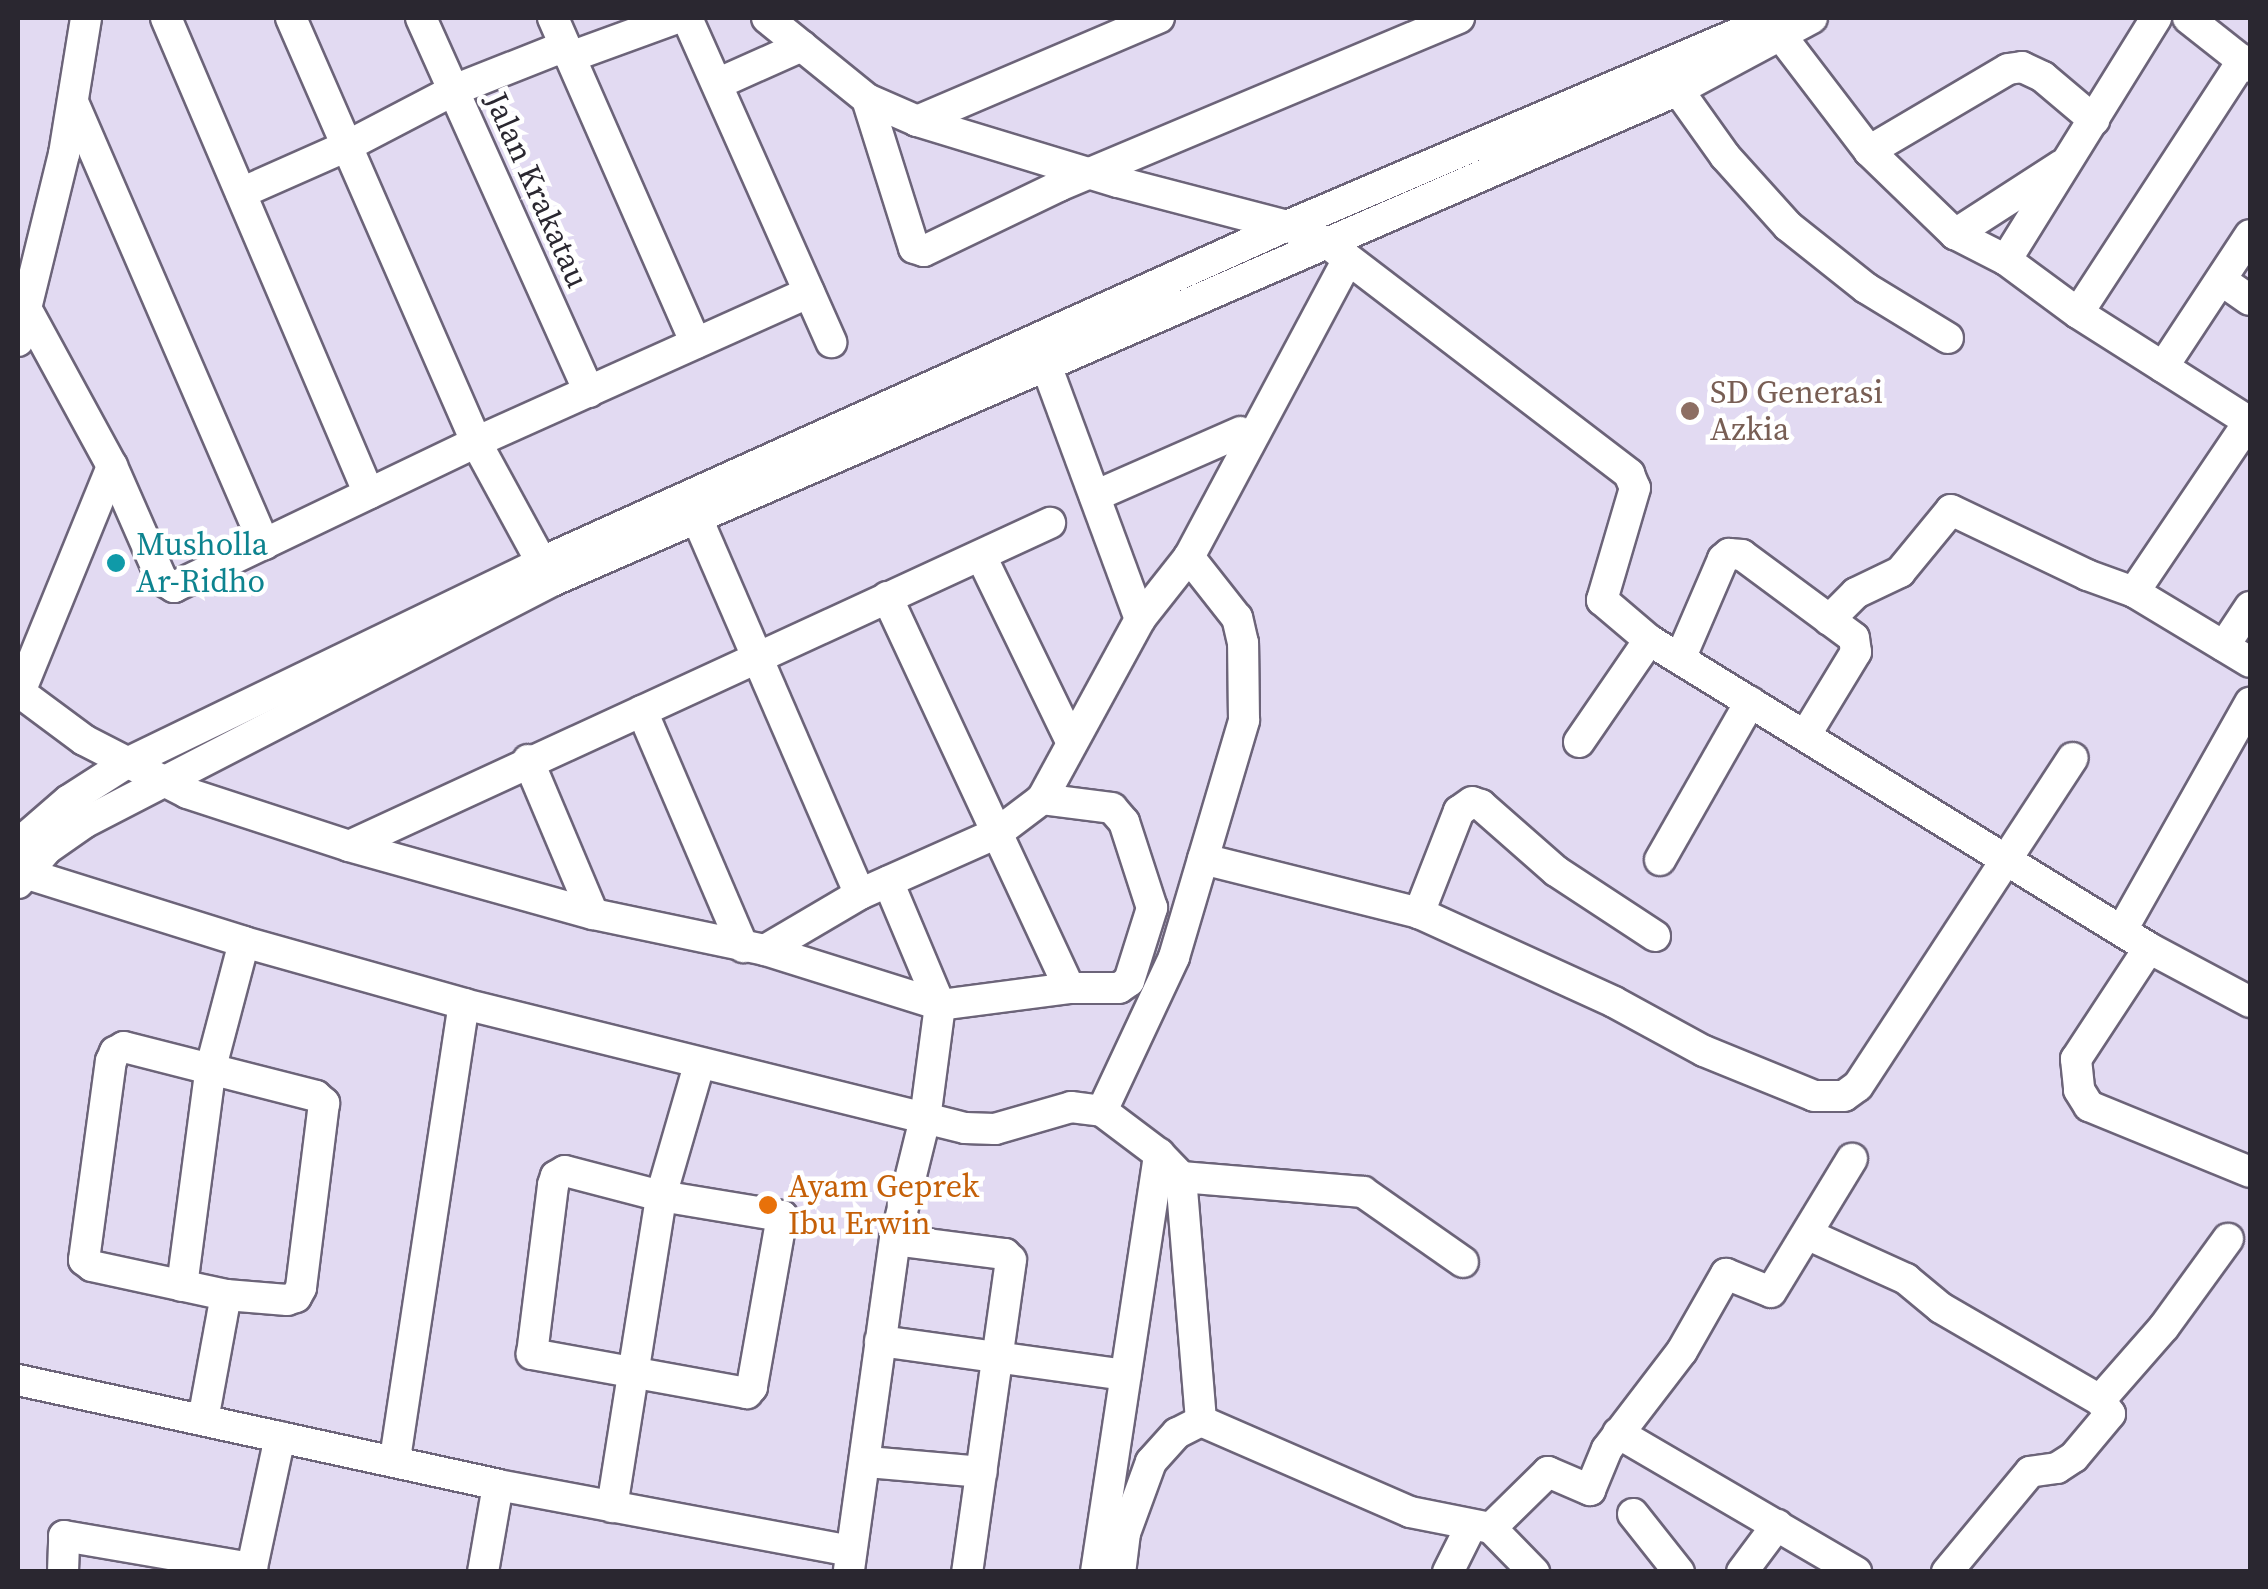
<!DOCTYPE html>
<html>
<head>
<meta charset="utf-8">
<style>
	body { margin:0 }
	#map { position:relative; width:2268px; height:1589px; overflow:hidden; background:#e2daf2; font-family:"Source Serif 4",serif }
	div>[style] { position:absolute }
	.roads { filter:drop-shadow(2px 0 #6c6479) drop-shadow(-2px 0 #6c6479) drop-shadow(0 2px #6c6479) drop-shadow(0 -2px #6c6479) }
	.minor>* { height:30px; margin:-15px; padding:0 15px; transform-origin:15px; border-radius:15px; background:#fff }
	.dots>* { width:28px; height:28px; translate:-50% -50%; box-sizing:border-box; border:5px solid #fff; border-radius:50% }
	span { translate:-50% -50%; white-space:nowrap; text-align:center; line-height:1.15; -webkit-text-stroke:9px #fff; paint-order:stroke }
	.street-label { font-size:32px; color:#2a2730 }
	.education-label { font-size:32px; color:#785e54 }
	.left { translate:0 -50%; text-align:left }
	.culture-label { font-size:32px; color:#0d838f }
	.food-label { font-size:32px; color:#c56008 }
	.frame { position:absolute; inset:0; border:20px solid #2a2730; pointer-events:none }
</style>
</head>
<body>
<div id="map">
	<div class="roads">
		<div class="minor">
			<div style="left:166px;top:18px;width:517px;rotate:66.9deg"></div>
			<div style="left:291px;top:18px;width:463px;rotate:66.4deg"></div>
			<div style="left:476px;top:442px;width:155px;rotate:61.4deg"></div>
			<div style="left:421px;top:18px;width:410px;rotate:65.8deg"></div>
			<div style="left:553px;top:18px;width:355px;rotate:66.3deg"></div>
			<div style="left:687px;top:18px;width:355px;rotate:66deg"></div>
			<div style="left:767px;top:18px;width:129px;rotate:39deg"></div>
			<div style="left:867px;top:99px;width:55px;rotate:23.7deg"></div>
			<div style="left:917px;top:121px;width:210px;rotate:16.9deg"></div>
			<div style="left:1118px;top:182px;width:175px;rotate:14.6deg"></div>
			<div style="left:1287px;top:226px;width:42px;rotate:22.3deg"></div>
			<div style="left:1326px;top:242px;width:382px;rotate:37.4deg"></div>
			<div style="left:1629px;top:474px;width:15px;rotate:67deg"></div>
			<div style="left:1635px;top:488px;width:117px;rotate:106.4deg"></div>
			<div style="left:1602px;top:600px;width:62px;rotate:40.4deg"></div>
			<div style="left:1649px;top:640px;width:587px;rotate:31.63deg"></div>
			<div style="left:2149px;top:948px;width:115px;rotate:28.1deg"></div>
			<div style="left:2188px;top:18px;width:79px;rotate:38.3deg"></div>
			<div style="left:1769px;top:20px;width:165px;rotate:52.6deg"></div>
			<div style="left:1869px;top:151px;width:120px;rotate:44deg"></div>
			<div style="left:1955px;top:234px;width:57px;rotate:27deg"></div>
			<div style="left:2006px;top:260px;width:89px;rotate:36.4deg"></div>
			<div style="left:2078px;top:313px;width:204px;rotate:32.4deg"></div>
			<div style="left:570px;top:57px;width:114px;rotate:-20deg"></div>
			<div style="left:717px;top:84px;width:93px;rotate:-24.1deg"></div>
			<div style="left:1678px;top:90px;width:81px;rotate:54.5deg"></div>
			<div style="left:1725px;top:156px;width:94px;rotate:48deg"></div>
			<div style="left:1788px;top:226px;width:100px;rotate:38.5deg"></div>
			<div style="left:1866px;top:288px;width:96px;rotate:31.4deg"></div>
			<div style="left:867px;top:99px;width:156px;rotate:72.5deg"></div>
			<div style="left:914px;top:248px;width:10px;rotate:17deg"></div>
			<div style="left:924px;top:251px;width:150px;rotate:-25.7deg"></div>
			<div style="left:1059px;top:186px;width:434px;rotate:-22.8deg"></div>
			<div style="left:73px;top:102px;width:482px;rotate:66.6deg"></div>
			<div style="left:917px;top:121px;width:263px;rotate:-23.1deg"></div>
			<div style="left:1869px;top:151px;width:161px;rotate:-30.5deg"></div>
			<div style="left:2008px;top:69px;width:14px;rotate:-8deg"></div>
			<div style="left:2022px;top:67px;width:23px;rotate:25deg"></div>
			<div style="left:2043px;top:77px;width:67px;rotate:40.1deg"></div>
			<div style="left:241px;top:193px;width:116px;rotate:-23.9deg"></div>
			<div style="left:347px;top:146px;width:121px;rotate:-27.6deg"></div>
			<div style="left:454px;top:90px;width:119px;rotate:-21.6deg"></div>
			<div style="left:1955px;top:234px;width:127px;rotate:-32.8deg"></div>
			<div style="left:2006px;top:260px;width:285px;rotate:-58.2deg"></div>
			<div style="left:2221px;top:280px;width:35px;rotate:35deg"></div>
			<div style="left:28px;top:312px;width:175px;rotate:61.4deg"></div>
			<div style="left:112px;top:466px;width:124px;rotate:66.3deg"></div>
			<div style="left:162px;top:580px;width:14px;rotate:30deg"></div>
			<div style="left:174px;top:587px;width:335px;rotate:-25.6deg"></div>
			<div style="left:476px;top:442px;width:365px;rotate:-24.2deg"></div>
			<div style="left:2078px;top:313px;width:302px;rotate:-56.9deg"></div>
			<div style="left:18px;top:341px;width:193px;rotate:-76.2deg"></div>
			<div style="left:64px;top:154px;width:138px;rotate:-80.8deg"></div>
			<div style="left:1046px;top:365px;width:271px;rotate:69.7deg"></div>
			<div style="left:2163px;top:367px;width:158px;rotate:-56.6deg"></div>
			<div style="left:1095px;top:496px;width:159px;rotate:-23.7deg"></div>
			<div style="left:690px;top:502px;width:427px;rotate:66.6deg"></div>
			<div style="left:981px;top:556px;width:206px;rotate:64.1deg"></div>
			<div style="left:2134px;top:592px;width:207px;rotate:-56deg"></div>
			<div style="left:887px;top:597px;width:431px;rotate:65deg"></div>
			<div style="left:1829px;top:620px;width:38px;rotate:-45deg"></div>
			<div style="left:1856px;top:593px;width:49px;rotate:-25.5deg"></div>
			<div style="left:1900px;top:572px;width:80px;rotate:-50.6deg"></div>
			<div style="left:1951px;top:510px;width:151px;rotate:25.5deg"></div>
			<div style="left:2087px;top:575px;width:50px;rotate:19.9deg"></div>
			<div style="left:2134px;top:592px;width:135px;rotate:31.1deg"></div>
			<div style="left:2224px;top:646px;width:47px;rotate:-56.3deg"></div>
			<div style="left:1680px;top:659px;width:109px;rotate:-66.7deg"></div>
			<div style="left:1723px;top:559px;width:8px;rotate:-40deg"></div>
			<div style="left:1729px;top:554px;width:13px;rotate:4deg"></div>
			<div style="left:1742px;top:555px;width:139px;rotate:36.5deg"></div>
			<div style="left:1854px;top:638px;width:14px;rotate:82deg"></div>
			<div style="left:1856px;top:652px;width:98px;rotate:121.3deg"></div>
			<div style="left:18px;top:691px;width:82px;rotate:36.6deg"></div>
			<div style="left:84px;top:740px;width:116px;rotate:27.2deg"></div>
			<div style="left:187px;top:793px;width:170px;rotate:18.1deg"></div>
			<div style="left:349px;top:846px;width:253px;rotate:15.6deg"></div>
			<div style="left:593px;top:914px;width:176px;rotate:11.8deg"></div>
			<div style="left:765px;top:950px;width:183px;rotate:17.4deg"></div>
			<div style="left:940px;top:1005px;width:130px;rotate:-7.5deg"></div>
			<div style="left:1069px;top:988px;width:50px"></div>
			<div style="left:1119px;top:988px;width:12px;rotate:-35deg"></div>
			<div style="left:1129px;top:981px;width:77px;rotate:-72.5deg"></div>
			<div style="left:1152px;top:908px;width:90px;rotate:-108deg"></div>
			<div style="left:1124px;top:822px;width:18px;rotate:-131deg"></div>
			<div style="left:1112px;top:808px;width:71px;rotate:-172.7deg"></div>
			<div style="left:20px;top:692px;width:244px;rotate:-67.8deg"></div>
			<div style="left:642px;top:711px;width:257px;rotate:66.8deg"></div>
			<div style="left:1579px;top:742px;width:124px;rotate:-55.5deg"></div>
			<div style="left:528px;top:760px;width:167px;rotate:67.1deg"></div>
			<div style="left:18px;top:844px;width:67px;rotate:-40.8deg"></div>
			<div style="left:69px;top:800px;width:67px;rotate:-32.7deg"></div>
			<div style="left:125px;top:764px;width:463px;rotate:-25.8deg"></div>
			<div style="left:542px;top:562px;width:817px;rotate:-24.28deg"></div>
			<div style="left:1287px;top:226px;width:530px;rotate:-23.13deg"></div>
			<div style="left:349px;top:846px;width:772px;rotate:-24.74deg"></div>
			<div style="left:1203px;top:859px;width:223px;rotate:14deg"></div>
			<div style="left:1660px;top:860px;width:182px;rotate:-60.3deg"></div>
			<div style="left:18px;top:871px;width:237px;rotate:17.4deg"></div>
			<div style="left:244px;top:942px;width:229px;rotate:15.7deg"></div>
			<div style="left:464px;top:1004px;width:516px;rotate:13.9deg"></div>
			<div style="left:965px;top:1128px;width:30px;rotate:2deg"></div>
			<div style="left:995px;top:1129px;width:79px;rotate:-16.1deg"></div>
			<div style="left:1071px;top:1107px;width:31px;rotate:7deg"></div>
			<div style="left:1102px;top:1111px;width:71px;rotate:37deg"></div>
			<div style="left:1159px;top:1154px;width:32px;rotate:46deg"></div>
			<div style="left:1181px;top:1177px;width:245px;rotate:85.3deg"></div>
			<div style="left:1201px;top:1421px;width:27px;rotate:153deg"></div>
			<div style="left:1177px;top:1433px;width:39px;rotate:132deg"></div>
			<div style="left:1151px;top:1462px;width:76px;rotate:110.1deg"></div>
			<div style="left:1125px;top:1533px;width:39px;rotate:97deg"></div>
			<div style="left:18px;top:883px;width:45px;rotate:-49.5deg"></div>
			<div style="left:47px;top:849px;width:45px;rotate:-35.1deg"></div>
			<div style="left:84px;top:823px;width:527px;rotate:-27.34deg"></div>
			<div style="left:552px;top:581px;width:1228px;rotate:-23.56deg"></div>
			<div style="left:1678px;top:90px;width:152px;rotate:-28.2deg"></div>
			<div style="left:2122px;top:930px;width:261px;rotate:-60.6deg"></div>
			<div style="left:1655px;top:936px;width:118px;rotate:-146.7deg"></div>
			<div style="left:1556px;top:871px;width:100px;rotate:-138.7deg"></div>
			<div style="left:1481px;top:805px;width:9px;rotate:-162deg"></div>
			<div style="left:1472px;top:802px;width:16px;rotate:145deg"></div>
			<div style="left:1459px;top:811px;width:110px;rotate:111.4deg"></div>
			<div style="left:1419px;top:913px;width:214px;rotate:24.5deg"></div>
			<div style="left:1614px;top:1002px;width:102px;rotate:28.6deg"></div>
			<div style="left:1704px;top:1051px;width:119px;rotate:22.2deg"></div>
			<div style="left:1814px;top:1096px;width:30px"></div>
			<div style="left:1844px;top:1096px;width:17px;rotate:-36deg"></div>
			<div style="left:1858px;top:1086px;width:392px;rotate:-56.8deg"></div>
			<div style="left:2149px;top:948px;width:133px;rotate:123.3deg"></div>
			<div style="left:2076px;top:1059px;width:31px;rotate:84deg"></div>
			<div style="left:2079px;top:1090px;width:19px;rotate:58deg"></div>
			<div style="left:2089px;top:1106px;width:174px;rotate:22.3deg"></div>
			<div style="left:765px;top:950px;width:110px;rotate:-30.5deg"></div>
			<div style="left:860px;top:894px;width:150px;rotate:-24deg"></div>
			<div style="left:997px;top:833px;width:56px;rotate:-37.1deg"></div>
			<div style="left:1042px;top:799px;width:205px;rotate:-61.4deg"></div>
			<div style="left:1140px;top:619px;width:79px;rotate:-51.7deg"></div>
			<div style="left:1189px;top:557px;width:336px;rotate:-61.9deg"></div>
			<div style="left:124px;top:1047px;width:198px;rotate:14.3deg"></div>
			<div style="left:316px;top:1096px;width:11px;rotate:41deg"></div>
			<div style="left:324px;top:1103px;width:186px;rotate:97.1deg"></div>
			<div style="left:301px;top:1288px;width:10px;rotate:119deg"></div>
			<div style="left:296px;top:1297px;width:9px;rotate:162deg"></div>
			<div style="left:287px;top:1300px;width:61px;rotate:-175.3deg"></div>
			<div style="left:226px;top:1295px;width:137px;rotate:-167.8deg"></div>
			<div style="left:92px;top:1266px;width:10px;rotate:-143deg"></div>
			<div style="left:84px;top:1260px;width:201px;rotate:-82.3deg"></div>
			<div style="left:111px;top:1061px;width:10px;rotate:-66deg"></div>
			<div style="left:115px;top:1052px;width:10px;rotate:-29deg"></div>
			<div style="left:1102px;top:1111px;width:170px;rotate:-64.9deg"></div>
			<div style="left:1174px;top:957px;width:247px;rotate:-73.5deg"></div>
			<div style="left:1244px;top:720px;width:77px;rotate:-90.7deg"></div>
			<div style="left:1243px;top:643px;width:26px;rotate:-103deg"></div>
			<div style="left:1237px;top:618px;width:78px;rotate:-128.2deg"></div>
			<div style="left:565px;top:1171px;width:99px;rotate:14.6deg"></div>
			<div style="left:661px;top:1196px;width:123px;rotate:9.4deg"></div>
			<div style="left:782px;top:1216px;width:174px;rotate:100deg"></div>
			<div style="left:752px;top:1387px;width:8px;rotate:130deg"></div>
			<div style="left:747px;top:1393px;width:219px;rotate:-169.7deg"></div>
			<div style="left:532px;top:1354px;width:170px;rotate:-82.9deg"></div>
			<div style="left:553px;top:1185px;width:9px;rotate:-72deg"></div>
			<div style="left:556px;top:1176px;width:10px;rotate:-29deg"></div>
			<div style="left:1181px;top:1177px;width:183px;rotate:4.7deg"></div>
			<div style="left:1363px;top:1192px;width:122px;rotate:35deg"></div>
			<div style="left:1809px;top:1235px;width:107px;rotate:24.4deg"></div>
			<div style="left:1906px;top:1279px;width:45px;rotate:39.6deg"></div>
			<div style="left:1941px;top:1308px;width:184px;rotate:30.1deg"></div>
			<div style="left:2100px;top:1400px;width:17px;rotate:54deg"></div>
			<div style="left:2110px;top:1414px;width:56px;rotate:129.9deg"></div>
			<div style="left:2074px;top:1457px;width:20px;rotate:147deg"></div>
			<div style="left:2057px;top:1468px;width:27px;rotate:172deg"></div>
			<div style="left:2030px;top:1472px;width:130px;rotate:129.7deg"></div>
			<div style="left:895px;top:1240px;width:111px;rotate:7.3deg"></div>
			<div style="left:1005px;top:1254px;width:8px;rotate:45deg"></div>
			<div style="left:1011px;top:1260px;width:315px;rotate:98deg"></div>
			<div style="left:182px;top:1286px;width:221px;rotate:-82.5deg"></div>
			<div style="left:211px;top:1067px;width:129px;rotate:-75.2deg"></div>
			<div style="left:880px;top:1341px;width:248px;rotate:7.9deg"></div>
			<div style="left:18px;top:1380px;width:491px;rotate:12.3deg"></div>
			<div style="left:498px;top:1485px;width:359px;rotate:10.6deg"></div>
			<div style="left:2100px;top:1400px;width:97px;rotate:-48.8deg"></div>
			<div style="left:2164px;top:1327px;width:109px;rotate:-54deg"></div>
			<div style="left:203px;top:1420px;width:127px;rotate:-79.6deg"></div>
			<div style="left:1201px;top:1421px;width:228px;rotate:23.5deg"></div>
			<div style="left:1410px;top:1512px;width:83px;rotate:11.2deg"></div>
			<div style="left:1491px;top:1528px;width:62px;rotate:45.7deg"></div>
			<div style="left:1618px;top:1433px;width:276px;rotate:30.3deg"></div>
			<div style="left:395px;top:1459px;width:460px;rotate:-81.4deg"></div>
			<div style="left:868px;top:1462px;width:114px;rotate:5deg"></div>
			<div style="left:612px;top:1507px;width:315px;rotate:-81deg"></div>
			<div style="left:661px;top:1196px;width:136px;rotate:-73.8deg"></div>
			<div style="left:1633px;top:1514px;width:74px;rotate:51.6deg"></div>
			<div style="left:1491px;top:1528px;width:80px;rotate:-44.5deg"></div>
			<div style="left:1548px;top:1472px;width:46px;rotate:23.2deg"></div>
			<div style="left:1590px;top:1490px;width:44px;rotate:-67.5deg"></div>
			<div style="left:1607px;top:1449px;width:123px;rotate:-52.6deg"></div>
			<div style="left:1682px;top:1351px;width:89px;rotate:-60.3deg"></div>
			<div style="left:1726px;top:1274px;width:48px;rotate:21.8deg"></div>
			<div style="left:1771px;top:1292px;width:156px;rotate:-58.7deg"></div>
			<div style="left:849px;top:1570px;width:333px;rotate:-82.1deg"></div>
			<div style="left:895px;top:1240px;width:125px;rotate:-76.1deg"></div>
			<div style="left:925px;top:1119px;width:115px;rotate:-82.5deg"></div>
			<div style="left:940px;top:1005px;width:134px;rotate:-112.8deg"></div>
			<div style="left:63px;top:1572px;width:36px;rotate:-88deg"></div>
			<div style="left:64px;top:1536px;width:191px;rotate:9.7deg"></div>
			<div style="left:251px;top:1572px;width:138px;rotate:-77.9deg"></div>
			<div style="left:483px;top:1572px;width:88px;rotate:-80.2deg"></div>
			<div style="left:1096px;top:1572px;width:423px;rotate:-81.4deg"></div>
			<div style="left:1448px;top:1572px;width:51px;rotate:-63.4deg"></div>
			<div style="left:1742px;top:1572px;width:59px;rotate:-53.3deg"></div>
		</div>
	</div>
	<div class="dots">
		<div style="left:1690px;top:411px;background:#8d6e63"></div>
		<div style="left:116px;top:563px;background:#0f9aa8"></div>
		<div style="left:768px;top:1205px;background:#e8710a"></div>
	</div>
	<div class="street-label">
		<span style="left:537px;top:190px;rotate:66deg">Jalan Krakatau</span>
	</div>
	<div class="education-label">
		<span class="left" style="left:1710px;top:411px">SD Generasi<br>Azkia</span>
	</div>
	<div class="culture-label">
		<span class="left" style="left:136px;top:563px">Musholla<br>Ar-Ridho</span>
	</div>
	<div class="food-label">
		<span class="left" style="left:788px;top:1205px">Ayam Geprek<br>Ibu Erwin</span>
	</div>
	<div class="frame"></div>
</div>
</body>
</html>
